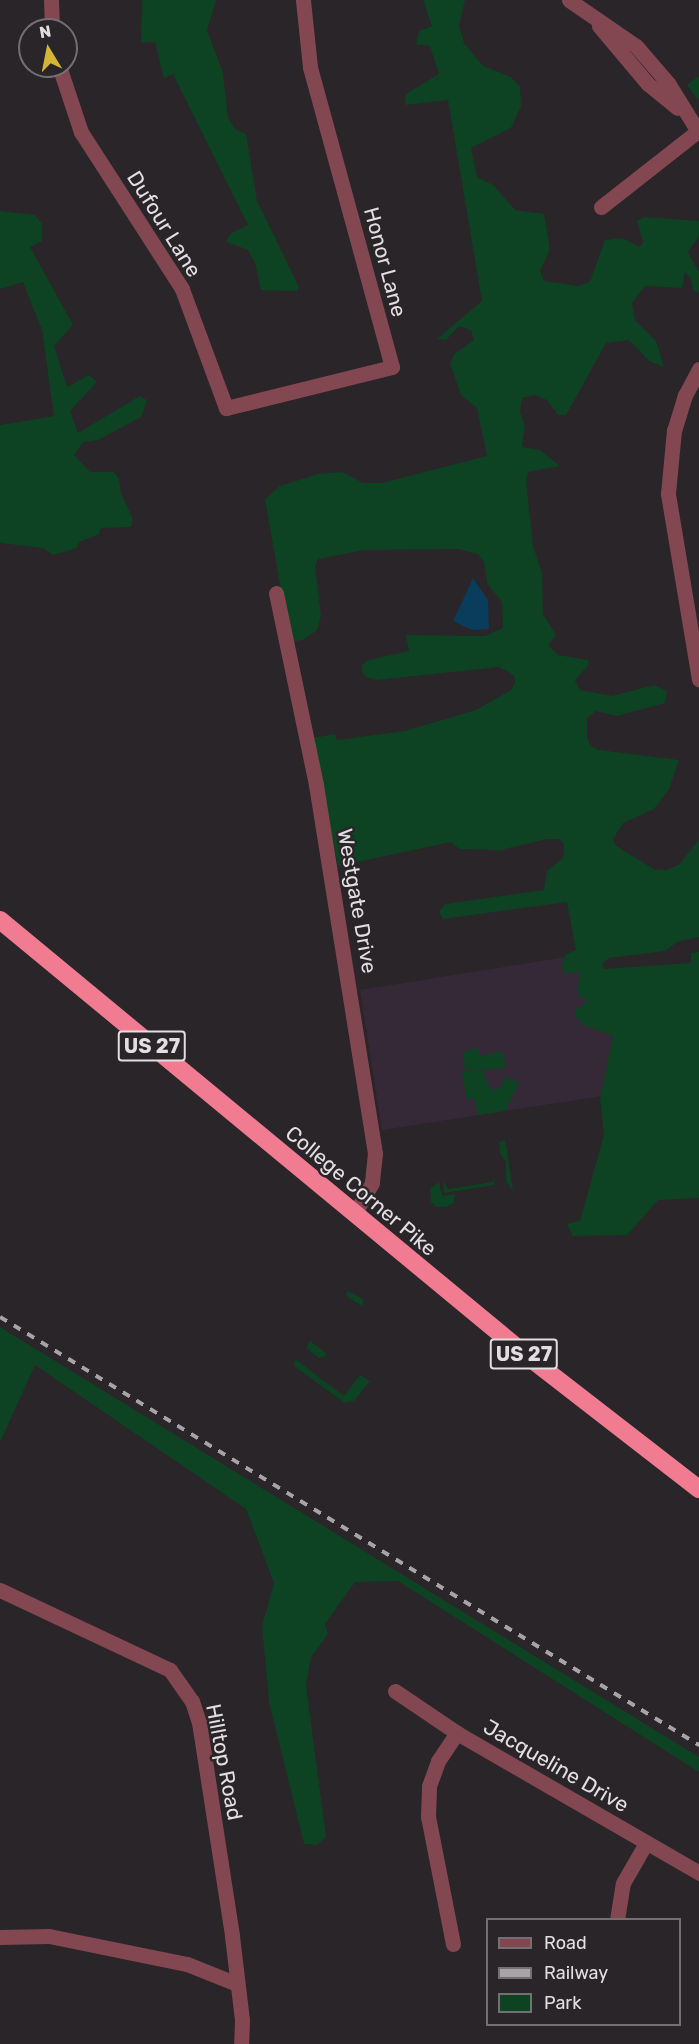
<!DOCTYPE html>
<html>
<head>
<meta charset="utf-8">
<style>
	body { margin:0 }
	#map { position:relative; width:699px; height:2044px; overflow:hidden; background:#292528; font-family:Rubik,sans-serif }
	div>[style] { position:absolute }
	.education>* { inset:0; background:#352937 }
	.green>* { inset:0; background:#0d4322 }
	.water>* { inset:0; background:#0a3d5b }
	.minor>* { height:15px; margin:-7.5px; padding:0 7.5px; transform-origin:7.5px; border-radius:7.5px; background:#834751 }
	.highway>* { height:18px; margin:-9px; padding:0 9px; transform-origin:9px; border-radius:9px; background:#f17c91 }
	.rail>* { height:4px; margin-top:-2px; transform-origin:0; background:repeating-linear-gradient(90deg,#a7a4a6 0 8px,transparent 0 16px) }
	span { translate:-50% -50%; white-space:nowrap; text-align:center; line-height:1.15; -webkit-text-stroke:5px #292528; paint-order:stroke }
	.shield-label span { padding:2px 4px; background:#292528; border:2px solid; border-radius:4px; -webkit-text-stroke-width:0 }
	.shield-label { font-size:20px; color:#e1dfe1; font-weight:700 }
	.street-label { font-size:21px; color:#e1dfe1 }
	.legend { position:absolute; left:486px; top:1918px; width:195px; height:108px; box-sizing:border-box; background:#292528; border:2px solid #736f72; margin:0; padding:8px 10px; list-style:none; font-size:18px; color:#e1dfe1 }
	.legend li { display:flex; align-items:center; gap:12px; height:30px }
	.legend b { width:30px; border:2px solid #736f72 }
	.north { position:absolute; left:18px; top:18px; width:60px; height:60px; box-sizing:border-box; background:#292528; border:2px solid #736f72; border-radius:50%; rotate:350deg; font-size:16px; font-weight:700; line-height:24px; text-align:center; color:#e1dfe1 }
	.north::after { content:''; display:block; margin:auto; width:21px; height:27px; background:#d5b535; clip-path:polygon(50% 0,100% 100%,50% 72%,0 100%) }
</style>
</head>
<body>
<div id="map">
	<div class="education">
		<div style="clip-path:polygon(598px 952px,622px 1093px,382px 1130px,360px 990px)"></div>
	</div>
	<div class="green">
		<div style="clip-path:polygon(142px 0,216px 0,207px 30px,223px 73px,228px 117px,235px 129px,246px 134px,257px 201px,299px 287px,297px 291px,261px 290px,255px 263px,248px 250px,226px 242px,230px 234px,248px 225px,173px 74px,164px 78px,155px 42px,141px 42px)"></div>
		<div style="clip-path:polygon(423px 0,465px 0,459px 26px,464px 43px,483px 66px,511px 77px,520px 87px,521px 106px,511px 128px,471px 148px,477px 177px,493px 185px,515px 210px,544px 214px,550px 249px,540px 271px,544px 281px,578px 286px,590px 282px,605px 240px,622px 238px,640px 247px,643px 242px,637px 221px,644px 217px,699px 221px,699px 236px,688px 252px,699px 272px,699px 292px,693px 291px,691px 278px,685px 272px,682px 288px,645px 286px,632px 303px,635px 320px,656px 341px,664px 367px,649px 361px,629px 340px,606px 343px,566px 415px,558px 415px,547px 400px,535px 395px,522px 398px,520px 412px,525px 426px,522px 447px,540px 450px,560px 466px,528px 472px,526px 480px,533px 546px,542px 572px,543px 614px,556px 635px,548px 645px,558px 655px,588px 660px,589px 664px,575px 681px,580px 690px,612px 696px,654px 685px,667px 691px,665px 703px,617px 716px,596px 711px,587px 718px,587px 737px,591px 746px,599px 750px,679px 760px,669px 789px,654px 809px,623px 823px,613px 839px,615px 845px,655px 870px,666px 870px,680px 864px,699px 839px,699px 937px,677px 942px,665px 951px,609px 958px,602px 964px,604px 969px,691px 963px,691px 953px,699px 952px,699px 1198px,658px 1200px,627px 1235px,573px 1236px,567px 1224px,580px 1221px,604px 1135px,600px 1099px,613px 1036px,584px 1025px,576px 1017px,576px 1009px,589px 1001px,580px 997px,577px 988px,581px 973px,565px 973px,561px 968px,565px 955px,576px 950px,567px 902px,443px 919px,439px 912px,445px 904px,544px 890px,547px 871px,563px 858px,564px 844px,560px 839px,547px 839px,501px 850px,459px 849px,451px 842px,338px 866px,313px 738px,335px 734px,337px 740px,405px 731px,476px 710px,511px 690px,515px 683px,514px 675px,499px 667px,376px 680px,366px 677px,362px 672px,362px 665px,369px 660px,409px 651px,406px 635px,485px 636px,503px 628px,502px 602px,487px 583px,484px 562px,478px 554px,458px 549px,364px 550px,318px 559px,315px 566px,321px 616px,317px 630px,303px 640px,290px 642px,265px 499px,280px 486px,318px 474px,342px 472px,363px 483px,382px 483px,487px 456px,477px 408px,461px 395px,450px 363px,454px 354px,474px 340px,471px 330px,459px 326px,446px 340px,437px 339px,482px 301px,448px 100px,405px 105px,406px 94px,439px 74px,430px 46px,416px 44px,419px 31px,432px 26px)"></div>
		<div style="clip-path:polygon(699px 76px,699px 101px,687px 85px)"></div>
		<div style="clip-path:polygon(0 211px,35px 215px,42px 224px,42px 241px,30px 247px,73px 325px,54px 346px,67px 387px,89px 375px,97px 382px,70px 411px,78px 433px,140px 396px,147px 400px,141px 417px,98px 440px,83px 442px,74px 455px,90px 472px,114px 472px,119px 479px,121px 493px,133px 519px,131px 527px,101px 528px,99px 534px,79px 542px,77px 548px,53px 555px,43px 548px,0 543px,0 425px,54px 416px,42px 330px,23px 282px,0 289px)"></div>
		<div style="clip-path:polygon(478px 1048px,480px 1056px,503px 1051px,506px 1068px,482px 1070px,491px 1090px,500px 1088px,505px 1077px,519px 1083px,505px 1111px,478px 1115px,474px 1098px,467px 1100px,462px 1072px,483px 1068px,461px 1070px,465px 1067px,463px 1052px)"></div>
		<div style="clip-path:polygon(504px 1140px,506px 1144px,513px 1191px,506px 1181px,506px 1162px,500px 1153px,499px 1143px)"></div>
		<div style="clip-path:polygon(495px 1176px,494px 1185px,444px 1193px,443px 1181px,448px 1189px,493px 1182px)"></div>
		<div style="clip-path:polygon(439px 1182px,442px 1196px,455px 1194px,454px 1203px,446px 1207px,436px 1207px,431px 1202px,430px 1189px)"></div>
		<div style="clip-path:polygon(348px 1291px,363px 1299px,363px 1307px,345px 1295px)"></div>
		<div style="clip-path:polygon(0 1327px,699px 1757px,699px 1772px,398px 1581px,355px 1582px,325px 1624px,328px 1634px,311px 1657px,306px 1685px,326px 1837px,317px 1845px,304px 1844px,269px 1702px,262px 1626px,274px 1583px,246px 1509px,35px 1365px,0 1442px)"></div>
		<div style="clip-path:polygon(310px 1341px,326px 1353px,326px 1356px,319px 1358px,306px 1348px)"></div>
		<div style="clip-path:polygon(295px 1359px,344px 1396px,360px 1375px,370px 1381px,354px 1401px,345px 1403px,294px 1366px)"></div>
	</div>
	<div class="water">
		<div style="clip-path:polygon(473px 578px,488px 600px,489px 629px,472px 630px,453px 621px)"></div>
	</div>
	<div class="minor">
		<div style="left:51px;top:0;width:30px;rotate:88deg"></div>
		<div style="left:569px;top:0;width:81px;rotate:34.5deg"></div>
		<div style="left:636px;top:46px;width:49px;rotate:49.1deg"></div>
		<div style="left:668px;top:83px;width:59px;rotate:58.2deg"></div>
		<div style="left:599px;top:26px;width:76px;rotate:49.8deg"></div>
		<div style="left:648px;top:84px;width:38px;rotate:39deg"></div>
		<div style="left:59px;top:66px;width:70px;rotate:71.6deg"></div>
		<div style="left:81px;top:132px;width:187px;rotate:57.2deg"></div>
		<div style="left:182px;top:289px;width:127px;rotate:69.7deg"></div>
		<div style="left:226px;top:408px;width:171px;rotate:-13.9deg"></div>
		<div style="left:392px;top:367px;width:311px;rotate:-105.3deg"></div>
		<div style="left:310px;top:67px;width:67px;rotate:-96deg"></div>
		<div style="left:601px;top:207px;width:123px;rotate:-38.1deg"></div>
		<div style="left:699px;top:369px;width:30px;rotate:118deg"></div>
		<div style="left:685px;top:395px;width:37px;rotate:107deg"></div>
		<div style="left:674px;top:430px;width:64px;rotate:95.4deg"></div>
		<div style="left:668px;top:494px;width:188px;rotate:80.5deg"></div>
		<div style="left:276px;top:593px;width:196px;rotate:78.2deg"></div>
		<div style="left:316px;top:785px;width:373px;rotate:80.9deg"></div>
		<div style="left:375px;top:1153px;width:30px;rotate:96deg"></div>
		<div style="left:372px;top:1183px;width:36px;rotate:120deg"></div>
		<div style="left:0;top:1590px;width:188px;rotate:25.2deg"></div>
		<div style="left:170px;top:1670px;width:38px;rotate:55deg"></div>
		<div style="left:192px;top:1701px;width:22px;rotate:72deg"></div>
		<div style="left:199px;top:1722px;width:217px;rotate:81.2deg"></div>
		<div style="left:232px;top:1936px;width:85px;rotate:83.2deg"></div>
		<div style="left:242px;top:2020px;width:24px;rotate:92deg"></div>
		<div style="left:395px;top:1691px;width:75px;rotate:34.1deg"></div>
		<div style="left:457px;top:1733px;width:280px;rotate:30deg"></div>
		<div style="left:617px;top:1920px;width:37px;rotate:-81deg"></div>
		<div style="left:623px;top:1883px;width:46px;rotate:-60.1deg"></div>
		<div style="left:0;top:1937px;width:49px;rotate:-1.2deg"></div>
		<div style="left:49px;top:1936px;width:141px;rotate:11.5deg"></div>
		<div style="left:187px;top:1964px;width:54px;rotate:21.8deg"></div>
		<div style="left:453px;top:1944px;width:129px;rotate:-101.1deg"></div>
		<div style="left:428px;top:1817px;width:31px;rotate:-88deg"></div>
		<div style="left:429px;top:1786px;width:27px;rotate:-70deg"></div>
		<div style="left:438px;top:1761px;width:34px;rotate:-56deg"></div>
	</div>
	<div class="highway">
		<div style="left:0;top:920px;width:683px;rotate:39.59deg"></div>
		<div style="left:526px;top:1355px;width:219px;rotate:37.8deg"></div>
	</div>
	<div class="rail">
		<div style="left:0;top:1317px;width:820px;rotate:31.48deg"></div>
	</div>
	<div class="shield-label">
		<span style="left:152px;top:1046px">US 27</span>
		<span style="left:524px;top:1354px">US 27</span>
	</div>
	<div class="street-label">
		<span style="left:164px;top:224px;rotate:58deg">Dufour Lane</span>
		<span style="left:385px;top:262px;rotate:75deg">Honor Lane</span>
		<span style="left:357px;top:901px;rotate:80deg">Westgate Drive</span>
		<span style="left:361px;top:1191px;rotate:40deg">College Corner Pike</span>
		<span style="left:224px;top:1762px;rotate:79deg">Hilltop Road</span>
		<span style="left:556px;top:1766px;rotate:30deg">Jacqueline Drive</span>
	</div>
	<ul class="legend">
	<li><b style="height:8px;background:#834751"></b>Road</li>
	<li><b style="height:8px;background:#a7a4a6"></b>Railway</li>
	<li><b style="height:16px;background:#0d4322"></b>Park</li>
	</ul>
	<div class="north">N</div>
</div>
</body>
</html>
